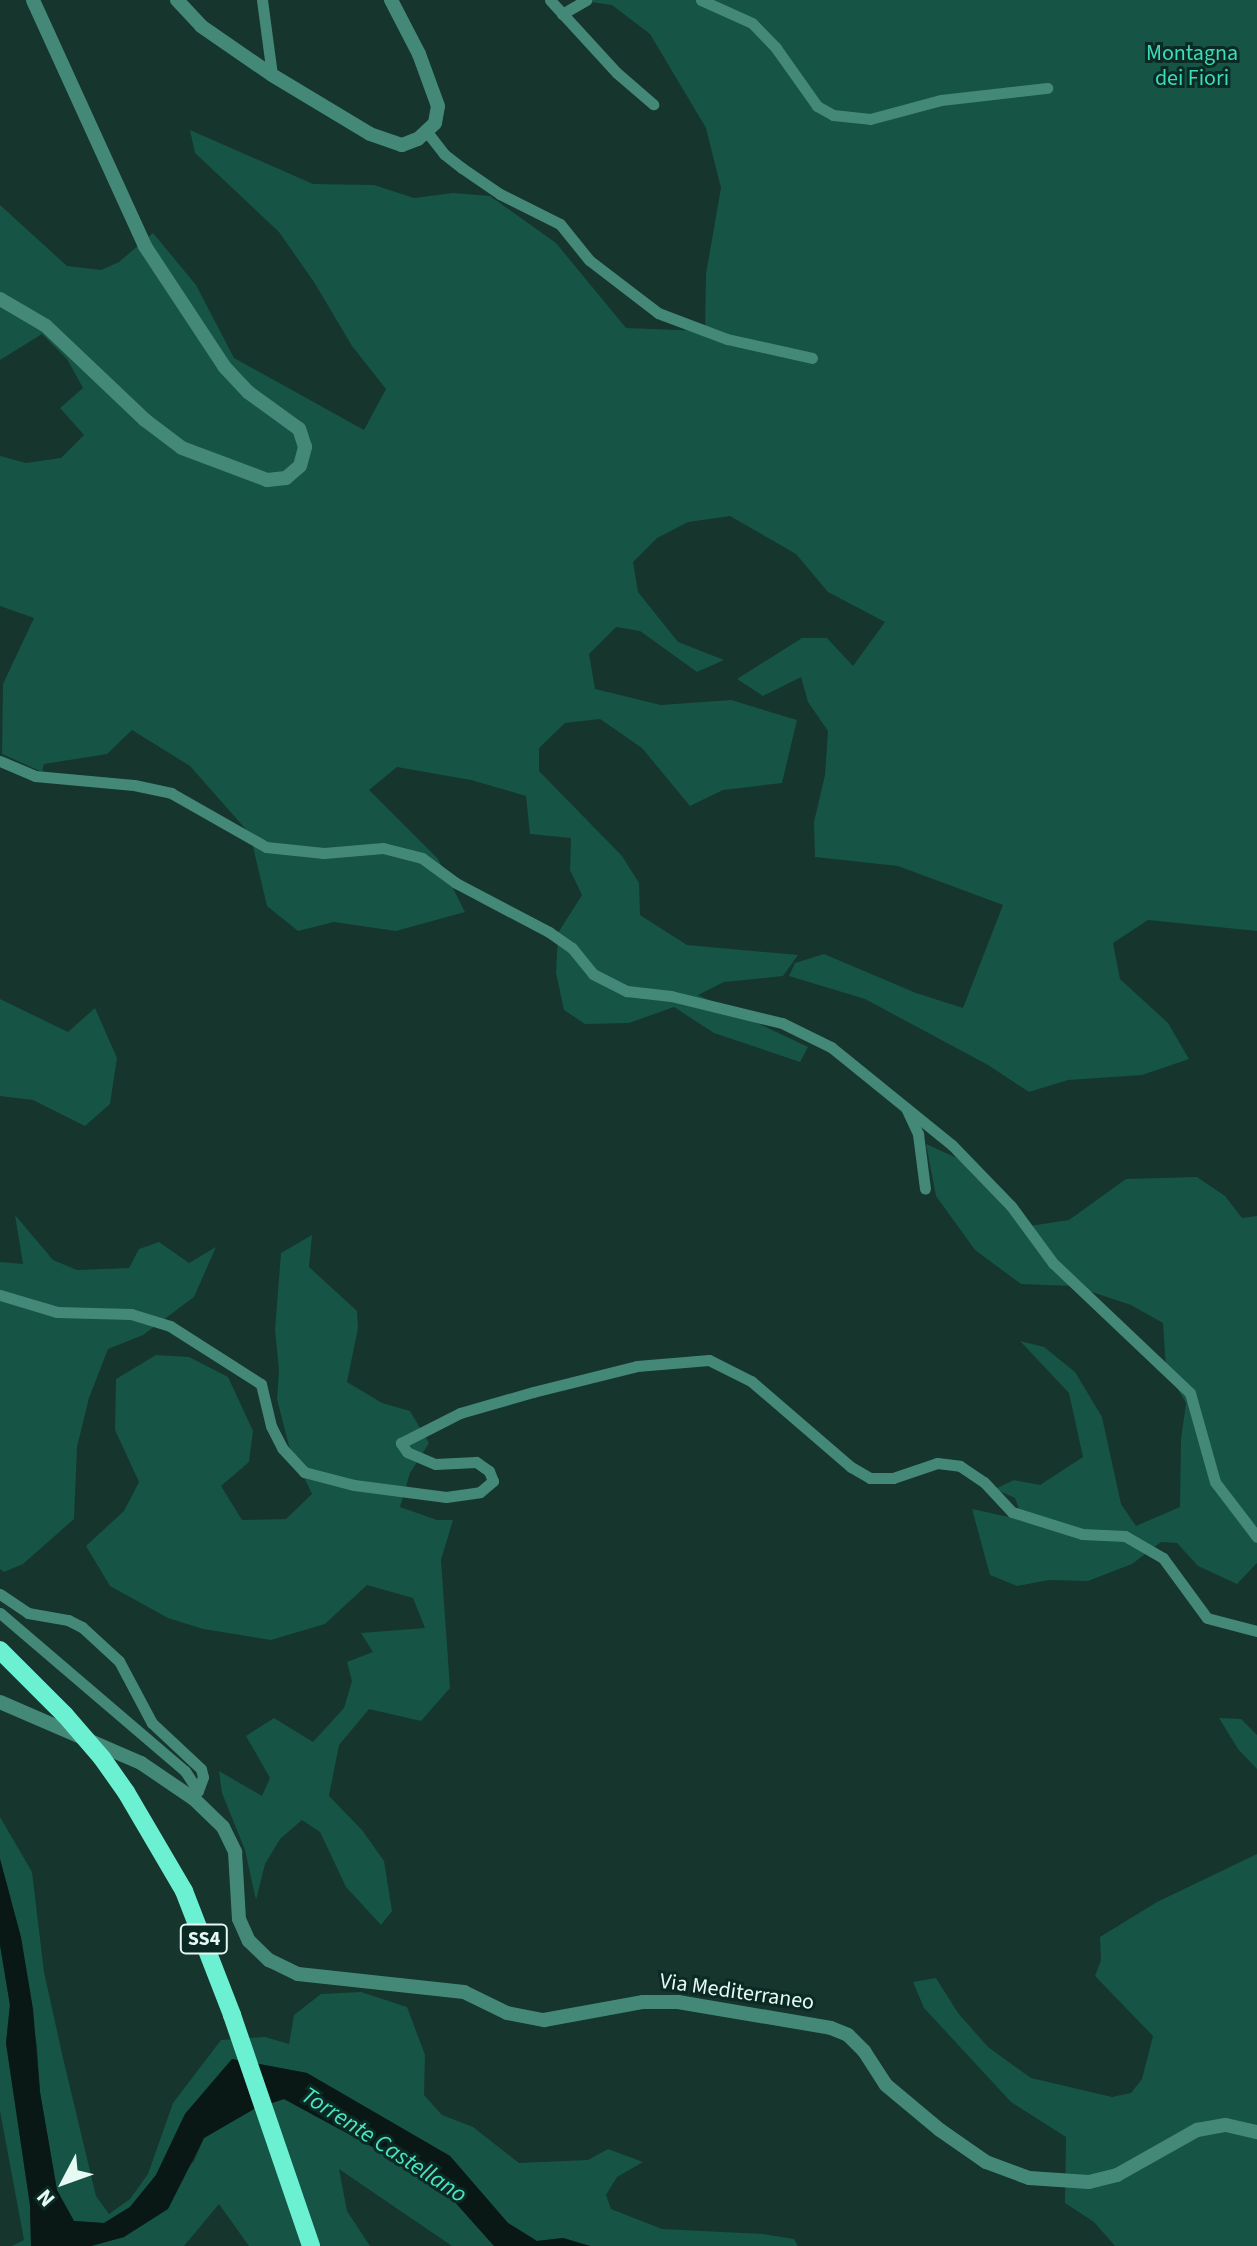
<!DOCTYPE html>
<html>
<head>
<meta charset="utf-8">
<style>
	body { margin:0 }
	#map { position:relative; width:1257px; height:2246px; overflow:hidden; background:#15352d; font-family:"Source Sans 3",sans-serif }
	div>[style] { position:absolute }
	.green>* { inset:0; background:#165446 }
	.water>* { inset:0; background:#091814 }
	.minor>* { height:11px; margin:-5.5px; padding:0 5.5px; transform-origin:5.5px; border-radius:5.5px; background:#448978 }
	.tertiary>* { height:14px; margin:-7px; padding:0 7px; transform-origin:7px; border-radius:7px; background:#448978 }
	.trunk>* { height:18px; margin:-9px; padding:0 9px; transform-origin:9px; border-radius:9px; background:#6cf0d2 }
	span { translate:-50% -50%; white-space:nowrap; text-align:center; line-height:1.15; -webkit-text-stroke:6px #0a2a23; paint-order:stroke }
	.shield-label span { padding:2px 6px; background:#0a2a23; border:2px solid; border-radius:6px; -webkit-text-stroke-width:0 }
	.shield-label { font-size:20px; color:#e7f9f3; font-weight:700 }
	.park-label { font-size:22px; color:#3ddcba }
	.street-label { font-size:22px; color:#e7f9f3 }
	.water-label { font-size:24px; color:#4ae6c4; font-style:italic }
	.north { position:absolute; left:24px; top:2142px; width:80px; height:80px; -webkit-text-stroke:6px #0a2a23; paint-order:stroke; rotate:229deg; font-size:22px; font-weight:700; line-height:32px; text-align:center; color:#e7f9f3 }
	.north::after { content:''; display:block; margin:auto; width:28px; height:36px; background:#e7f9f3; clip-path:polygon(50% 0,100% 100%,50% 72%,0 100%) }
</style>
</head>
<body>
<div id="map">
	<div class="green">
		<div style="clip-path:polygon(577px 0,1257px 0,1257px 931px,1148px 920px,1113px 943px,1120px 979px,1168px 1023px,1189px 1059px,1142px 1075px,1068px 1080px,1029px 1092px,988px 1065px,865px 999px,789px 976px,795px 963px,824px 954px,916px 993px,963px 1008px,1003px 905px,898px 866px,815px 857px,814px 822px,825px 775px,828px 731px,808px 702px,801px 677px,763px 696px,737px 679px,802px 638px,827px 638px,853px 666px,885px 622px,828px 592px,796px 554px,730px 516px,688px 522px,657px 538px,633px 562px,638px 592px,678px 642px,724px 660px,697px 672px,640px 631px,616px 627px,589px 654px,595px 689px,661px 705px,731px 700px,797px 720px,782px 783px,723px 790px,690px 806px,642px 748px,600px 719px,565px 723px,539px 748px,539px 771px,622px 856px,639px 883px,640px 915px,687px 945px,798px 955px,783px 976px,724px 982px,698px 995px,808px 1047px,800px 1062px,714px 1033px,674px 1007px,629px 1023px,585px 1024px,564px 1010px,556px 973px,558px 933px,582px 895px,570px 870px,571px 838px,530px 834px,526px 796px,471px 780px,397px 767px,369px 790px,438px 859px,465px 912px,396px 931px,334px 922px,298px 931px,267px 906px,250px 834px,190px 766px,132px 730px,107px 754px,44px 764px,42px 772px,2px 754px,3px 684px,34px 618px,0 606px,0 456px,26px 463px,61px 458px,84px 435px,60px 408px,83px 388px,67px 359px,42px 334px,0 360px,0 205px,67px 266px,101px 270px,119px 262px,153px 233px,196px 285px,234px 358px,364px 430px,386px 389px,352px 346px,314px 282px,279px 232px,195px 153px,190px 130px,313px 184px,374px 185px,414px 198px,453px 193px,490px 196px,556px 243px,626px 328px,705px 331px,706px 274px,721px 188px,706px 128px,650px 34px,612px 5px)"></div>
		<div style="clip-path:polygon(0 999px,68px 1032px,95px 1008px,117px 1058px,110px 1104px,85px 1126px,33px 1100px,0 1096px)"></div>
		<div style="clip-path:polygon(926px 1144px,957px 1158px,1023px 1227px,1069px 1220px,1126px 1179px,1197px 1177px,1225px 1196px,1242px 1218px,1257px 1216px,1257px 1563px,1237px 1584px,1198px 1566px,1177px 1543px,1161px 1542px,1132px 1564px,1088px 1581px,1049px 1580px,1017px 1586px,990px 1575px,972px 1509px,1023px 1520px,1015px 1498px,995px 1489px,1014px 1480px,1040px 1485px,1083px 1457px,1069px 1393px,1020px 1341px,1044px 1347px,1075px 1372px,1102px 1417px,1121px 1504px,1136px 1526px,1180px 1507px,1181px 1439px,1186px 1403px,1166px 1369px,1163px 1323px,1131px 1305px,1074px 1286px,1021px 1284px,975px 1250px,936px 1196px)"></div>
		<div style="clip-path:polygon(15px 1215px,53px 1260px,77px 1270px,129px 1268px,139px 1249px,159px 1242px,189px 1263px,216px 1247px,194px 1297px,143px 1335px,108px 1349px,89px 1398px,77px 1447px,74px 1519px,23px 1564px,4px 1572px,0 1569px,0 1262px,23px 1264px)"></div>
		<div style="clip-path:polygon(312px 1235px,309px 1267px,357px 1311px,358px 1328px,347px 1382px,382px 1403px,410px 1411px,429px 1443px,410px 1473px,400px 1507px,437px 1520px,453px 1520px,441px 1560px,450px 1688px,421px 1721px,369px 1709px,339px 1745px,329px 1796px,362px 1830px,384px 1861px,392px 1911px,381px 1925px,346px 1887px,320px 1832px,302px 1820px,280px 1839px,265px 1864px,256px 1900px,245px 1850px,222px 1793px,219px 1771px,262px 1796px,270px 1778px,246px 1736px,274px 1718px,313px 1742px,344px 1708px,352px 1681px,347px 1662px,373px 1652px,361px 1633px,425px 1628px,413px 1598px,367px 1585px,325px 1624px,271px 1640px,203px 1629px,168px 1618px,110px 1586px,86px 1546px,124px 1511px,139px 1482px,115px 1430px,116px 1379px,156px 1355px,189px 1357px,228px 1377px,253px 1431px,249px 1462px,221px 1486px,242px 1520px,286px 1519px,312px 1494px,289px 1446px,277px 1399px,279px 1370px,275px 1330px,281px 1253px)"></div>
		<div style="clip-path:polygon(1219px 1718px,1241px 1719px,1257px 1735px,1257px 1769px,1238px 1749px)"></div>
		<div style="clip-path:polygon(0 1817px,32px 1872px,44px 1972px,63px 2058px,96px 2196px,109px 2214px,130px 2199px,148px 2174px,173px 2103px,221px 2040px,265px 2037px,289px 2044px,294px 2015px,321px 1994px,361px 1992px,407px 2007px,425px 2055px,424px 2095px,442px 2115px,473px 2127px,519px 2163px,588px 2160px,608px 2149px,643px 2162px,617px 2177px,606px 2195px,611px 2209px,662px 2229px,763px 2234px,794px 2239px,798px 2246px,590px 2246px,563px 2238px,537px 2241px,508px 2223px,450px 2156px,307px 2073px,232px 2059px,185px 2114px,156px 2175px,130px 2207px,104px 2223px,74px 2221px,57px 2191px,40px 2092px,37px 2046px,10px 1896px,0 1859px)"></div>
		<div style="clip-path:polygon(1257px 1854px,1257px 2246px,1115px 2246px,1094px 2222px,1065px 2203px,1066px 2137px,1011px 2102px,924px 2008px,913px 1982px,936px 1978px,958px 2013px,988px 2047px,1031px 2078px,1112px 2097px,1131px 2093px,1142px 2079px,1153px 2036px,1095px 1976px,1101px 1960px,1100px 1937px,1157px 1902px)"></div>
		<div style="clip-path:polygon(0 1945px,10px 2005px,6px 2043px,30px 2205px,31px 2246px,12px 2246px,24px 2240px,0 2111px)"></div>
		<div style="clip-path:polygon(284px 2099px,391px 2157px,454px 2201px,494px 2246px,452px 2246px,339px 2169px,347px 2211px,370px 2246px,249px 2246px,219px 2204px,184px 2246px,91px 2246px,124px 2237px,194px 2161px,204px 2138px,254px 2109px)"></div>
	</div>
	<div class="water">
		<div style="clip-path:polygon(0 1859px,21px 1937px,33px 2009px,40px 2092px,57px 2190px,74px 2221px,104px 2223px,130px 2207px,156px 2175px,185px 2114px,232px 2059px,307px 2073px,450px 2156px,508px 2223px,537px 2241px,563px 2238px,590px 2246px,494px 2246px,454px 2201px,391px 2157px,284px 2099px,254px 2109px,204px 2138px,168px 2209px,124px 2237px,91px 2246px,31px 2246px,30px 2205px,6px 2043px,10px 2005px,0 1945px)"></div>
	</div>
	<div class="minor">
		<div style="left:262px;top:0;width:76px;rotate:82.4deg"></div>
		<div style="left:550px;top:0;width:99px;rotate:47.5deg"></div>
		<div style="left:617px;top:73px;width:48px;rotate:40.7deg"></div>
		<div style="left:701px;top:0;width:56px;rotate:24.3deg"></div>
		<div style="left:752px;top:23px;width:35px;rotate:46deg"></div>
		<div style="left:776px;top:48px;width:71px;rotate:54.7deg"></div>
		<div style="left:817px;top:106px;width:18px;rotate:29deg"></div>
		<div style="left:833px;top:115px;width:37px;rotate:6deg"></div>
		<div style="left:870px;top:119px;width:73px;rotate:-15deg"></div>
		<div style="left:941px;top:100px;width:107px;rotate:-6.5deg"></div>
		<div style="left:562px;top:14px;width:28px;rotate:-30deg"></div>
		<div style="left:427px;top:132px;width:28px;rotate:52deg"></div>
		<div style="left:444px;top:154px;width:23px;rotate:38deg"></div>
		<div style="left:462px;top:168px;width:46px;rotate:34.4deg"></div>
		<div style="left:500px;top:194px;width:67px;rotate:26.6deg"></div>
		<div style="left:560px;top:224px;width:46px;rotate:51.1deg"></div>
		<div style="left:589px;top:260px;width:87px;rotate:37.5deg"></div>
		<div style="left:658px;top:313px;width:74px;rotate:20.6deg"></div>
		<div style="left:727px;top:339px;width:87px;rotate:12.6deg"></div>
		<div style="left:0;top:761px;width:38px;rotate:23deg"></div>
		<div style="left:35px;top:776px;width:99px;rotate:5.2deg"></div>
		<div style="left:134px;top:785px;width:38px;rotate:12deg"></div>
		<div style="left:171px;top:793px;width:109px;rotate:29.6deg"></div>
		<div style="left:266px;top:847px;width:58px;rotate:5.9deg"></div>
		<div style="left:324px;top:853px;width:59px;rotate:-4.8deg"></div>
		<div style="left:383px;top:848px;width:40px;rotate:14.4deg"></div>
		<div style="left:422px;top:858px;width:42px;rotate:36.3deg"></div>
		<div style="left:456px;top:883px;width:105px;rotate:27.8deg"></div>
		<div style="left:549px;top:932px;width:28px;rotate:35deg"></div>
		<div style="left:572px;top:948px;width:33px;rotate:51deg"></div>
		<div style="left:593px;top:974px;width:38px;rotate:27deg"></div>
		<div style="left:627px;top:991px;width:44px;rotate:6.5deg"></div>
		<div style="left:671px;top:996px;width:114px;rotate:13.7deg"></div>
		<div style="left:782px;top:1023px;width:55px;rotate:26.1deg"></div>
		<div style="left:831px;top:1047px;width:156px;rotate:39deg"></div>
		<div style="left:952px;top:1145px;width:85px;rotate:46deg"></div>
		<div style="left:1011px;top:1206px;width:71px;rotate:53.6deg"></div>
		<div style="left:1053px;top:1263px;width:189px;rotate:43.5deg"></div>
		<div style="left:1190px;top:1393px;width:92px;rotate:74.3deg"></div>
		<div style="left:1215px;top:1482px;width:69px;rotate:52.6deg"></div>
		<div style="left:906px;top:1108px;width:29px;rotate:65deg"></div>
		<div style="left:918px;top:1134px;width:55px;rotate:82.7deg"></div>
		<div style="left:0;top:1295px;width:59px;rotate:16.6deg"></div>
		<div style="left:57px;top:1312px;width:74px;rotate:1.5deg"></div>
		<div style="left:131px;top:1314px;width:41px;rotate:17.1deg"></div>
		<div style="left:170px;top:1326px;width:108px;rotate:32.5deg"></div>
		<div style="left:261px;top:1384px;width:43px;rotate:76.6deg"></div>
		<div style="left:271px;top:1426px;width:25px;rotate:63deg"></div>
		<div style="left:282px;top:1448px;width:33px;rotate:47deg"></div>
		<div style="left:304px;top:1472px;width:52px;rotate:14.6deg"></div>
		<div style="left:354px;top:1485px;width:93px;rotate:7.4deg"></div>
		<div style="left:446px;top:1497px;width:34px;rotate:-8deg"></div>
		<div style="left:480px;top:1492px;width:17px;rotate:-40deg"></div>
		<div style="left:493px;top:1481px;width:11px;rotate:-112deg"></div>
		<div style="left:489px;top:1471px;width:16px;rotate:-145deg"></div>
		<div style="left:476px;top:1462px;width:41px;rotate:177.2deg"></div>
		<div style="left:435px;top:1464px;width:30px;rotate:-157deg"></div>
		<div style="left:407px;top:1452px;width:11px;rotate:-124deg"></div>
		<div style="left:401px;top:1443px;width:66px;rotate:-27deg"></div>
		<div style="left:460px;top:1413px;width:76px;rotate:-16deg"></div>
		<div style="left:533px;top:1392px;width:107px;rotate:-14deg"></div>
		<div style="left:637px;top:1366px;width:72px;rotate:-4.8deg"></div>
		<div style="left:709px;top:1360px;width:47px;rotate:26.6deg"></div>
		<div style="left:751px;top:1381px;width:132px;rotate:40.7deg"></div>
		<div style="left:851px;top:1467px;width:22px;rotate:30deg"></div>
		<div style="left:870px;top:1478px;width:23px"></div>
		<div style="left:893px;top:1478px;width:46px;rotate:-18.8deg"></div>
		<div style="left:937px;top:1463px;width:23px;rotate:7deg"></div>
		<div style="left:960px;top:1466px;width:29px;rotate:34deg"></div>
		<div style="left:984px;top:1482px;width:41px;rotate:47deg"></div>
		<div style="left:1012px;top:1512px;width:73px;rotate:17.4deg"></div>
		<div style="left:1082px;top:1534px;width:43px;rotate:2.7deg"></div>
		<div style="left:1125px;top:1536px;width:44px;rotate:30.1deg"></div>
		<div style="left:1163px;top:1558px;width:74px;rotate:53.7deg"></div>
		<div style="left:1207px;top:1618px;width:52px;rotate:14.6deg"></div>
		<div style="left:0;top:1594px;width:34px;rotate:34deg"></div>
		<div style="left:28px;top:1613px;width:41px;rotate:9.9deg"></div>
		<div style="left:68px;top:1620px;width:16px;rotate:27deg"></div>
		<div style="left:82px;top:1627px;width:50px;rotate:42.6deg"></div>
		<div style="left:119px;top:1661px;width:70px;rotate:62deg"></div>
		<div style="left:152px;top:1723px;width:67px;rotate:43.2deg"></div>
		<div style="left:201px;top:1769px;width:8px;rotate:76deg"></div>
		<div style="left:203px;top:1777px;width:12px;rotate:110deg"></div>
		<div style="left:0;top:1613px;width:243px;rotate:40.5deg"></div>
		<div style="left:185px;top:1771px;width:24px;rotate:57deg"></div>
	</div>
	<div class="tertiary">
		<div style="left:177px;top:0;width:35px;rotate:47deg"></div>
		<div style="left:201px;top:26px;width:86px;rotate:34.6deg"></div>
		<div style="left:272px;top:75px;width:114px;rotate:31deg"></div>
		<div style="left:370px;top:134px;width:34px;rotate:19deg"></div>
		<div style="left:402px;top:145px;width:17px;rotate:-21deg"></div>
		<div style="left:418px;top:139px;width:23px;rotate:-43deg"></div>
		<div style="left:435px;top:123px;width:17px;rotate:-80deg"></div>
		<div style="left:438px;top:106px;width:55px;rotate:-110.1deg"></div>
		<div style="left:419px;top:54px;width:61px;rotate:-117.4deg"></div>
		<div style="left:0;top:299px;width:53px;rotate:30.4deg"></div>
		<div style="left:46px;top:326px;width:137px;rotate:43.5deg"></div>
		<div style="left:145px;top:420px;width:46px;rotate:37.1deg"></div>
		<div style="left:182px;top:448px;width:91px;rotate:20.6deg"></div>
		<div style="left:267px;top:480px;width:19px;rotate:-6deg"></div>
		<div style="left:286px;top:478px;width:18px;rotate:-41deg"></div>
		<div style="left:300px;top:466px;width:20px;rotate:-75deg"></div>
		<div style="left:305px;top:447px;width:19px;rotate:-108deg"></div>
		<div style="left:299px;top:429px;width:63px;rotate:-144deg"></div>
		<div style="left:248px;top:392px;width:35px;rotate:-133deg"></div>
		<div style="left:224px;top:366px;width:144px;rotate:-123.4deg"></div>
		<div style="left:145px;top:246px;width:270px;rotate:-114.5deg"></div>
		<div style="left:0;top:1702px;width:154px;rotate:23.4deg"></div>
		<div style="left:141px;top:1763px;width:64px;rotate:34.2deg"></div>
		<div style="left:194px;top:1799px;width:40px;rotate:44deg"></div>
		<div style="left:223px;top:1827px;width:28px;rotate:64deg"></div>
		<div style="left:235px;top:1852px;width:67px;rotate:86.6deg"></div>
		<div style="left:239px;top:1919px;width:24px;rotate:66deg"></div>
		<div style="left:249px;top:1941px;width:28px;rotate:44deg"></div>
		<div style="left:269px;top:1960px;width:32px;rotate:26deg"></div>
		<div style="left:298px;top:1974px;width:167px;rotate:6.2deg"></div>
		<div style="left:464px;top:1992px;width:48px;rotate:26deg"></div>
		<div style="left:507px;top:2013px;width:38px;rotate:11deg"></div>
		<div style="left:544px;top:2020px;width:101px;rotate:-10.3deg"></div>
		<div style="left:643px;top:2002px;width:35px"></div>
		<div style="left:678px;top:2002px;width:155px;rotate:9.6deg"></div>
		<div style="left:831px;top:2028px;width:18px;rotate:22deg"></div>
		<div style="left:848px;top:2035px;width:23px;rotate:45deg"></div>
		<div style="left:864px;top:2051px;width:40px;rotate:57.1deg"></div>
		<div style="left:886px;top:2085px;width:70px;rotate:39.8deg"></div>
		<div style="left:940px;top:2130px;width:56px;rotate:34.8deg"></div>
		<div style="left:986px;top:2162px;width:46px;rotate:20.4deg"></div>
		<div style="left:1029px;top:2178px;width:60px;rotate:3.8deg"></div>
		<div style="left:1089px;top:2182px;width:29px;rotate:-14deg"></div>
		<div style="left:1117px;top:2175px;width:92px;rotate:-29.4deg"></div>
		<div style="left:1197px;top:2130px;width:29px;rotate:-10deg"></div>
		<div style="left:1226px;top:2125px;width:32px;rotate:13deg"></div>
	</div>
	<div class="trunk">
		<div style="left:0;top:1650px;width:92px;rotate:45deg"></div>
		<div style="left:65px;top:1715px;width:57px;rotate:49.3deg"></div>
		<div style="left:102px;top:1758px;width:42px;rotate:54.8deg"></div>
		<div style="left:126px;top:1792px;width:115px;rotate:59.6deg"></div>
		<div style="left:184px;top:1891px;width:133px;rotate:68.8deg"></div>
		<div style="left:232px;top:2015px;width:244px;rotate:71.1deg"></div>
	</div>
	<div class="shield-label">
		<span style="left:204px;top:1939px">SS4</span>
	</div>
	<div class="park-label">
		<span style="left:1192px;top:66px">Montagna<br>dei Fiori</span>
	</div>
	<div class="street-label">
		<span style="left:737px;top:1992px;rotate:8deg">Via Mediterraneo</span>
	</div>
	<div class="water-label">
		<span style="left:384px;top:2145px;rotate:33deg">Torrente Castellano</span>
	</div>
	<div class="north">N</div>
</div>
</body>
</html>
